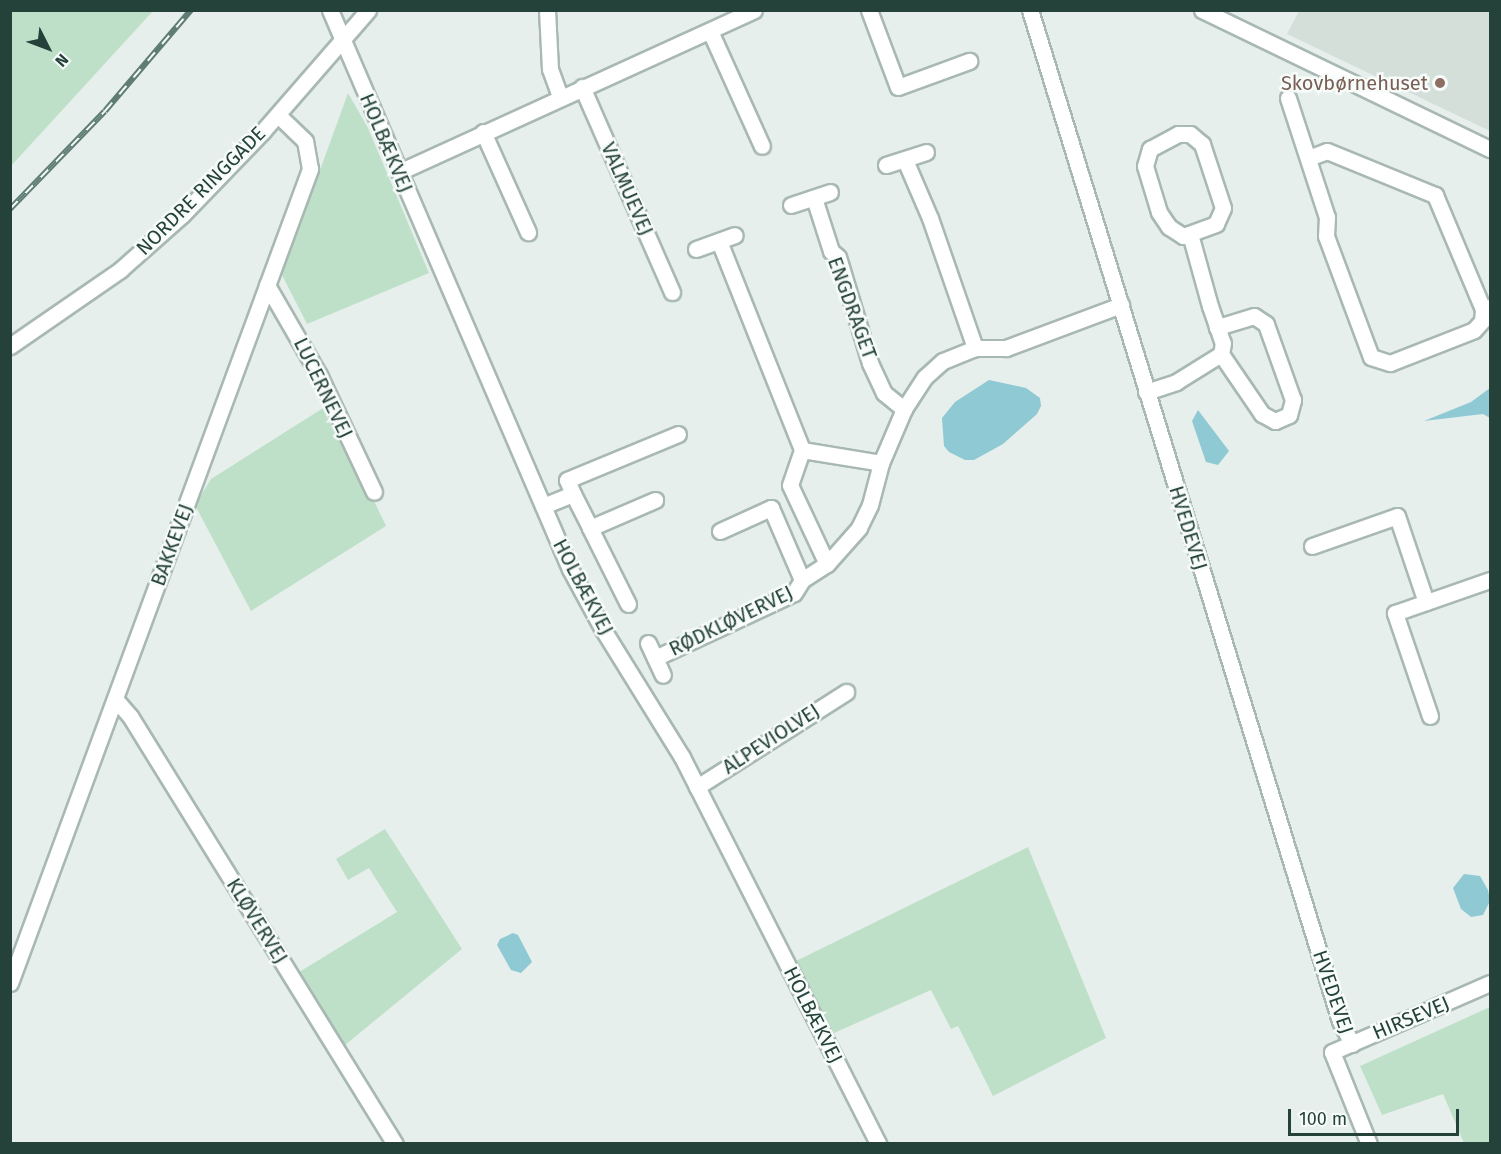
<!DOCTYPE html>
<html>
<head>
<meta charset="utf-8">
<style>
	body { margin:0 }
	#map { position:relative; width:1501px; height:1154px; overflow:hidden; background:#e6efeb; font-family:"Fira Sans",sans-serif }
	div>[style] { position:absolute }
	.built>* { inset:0; background:#d4dfda }
	.green>* { inset:0; background:#bfe0c8 }
	.water>* { inset:0; background:#8ec9d4 }
	.roads { filter:drop-shadow(2px 0 #a8b8b2) drop-shadow(-2px 0 #a8b8b2) drop-shadow(0 2px #a8b8b2) drop-shadow(0 -2px #a8b8b2) }
	.minor>* { height:15px; margin:-7.5px; padding:0 7.5px; transform-origin:7.5px; border-radius:7.5px; background:#fff }
	.rail>* { height:6px; margin-top:-3px; transform-origin:0; background:repeating-linear-gradient(90deg,#f7fbf9 0 11px,#5f7d75 0 22px); box-sizing:border-box; border-block:2px solid #5f7d75 }
	.dots>* { width:16px; height:16px; translate:-50% -50%; box-sizing:border-box; border:3px solid #f7fbf9; border-radius:50% }
	span { translate:-50% -50%; white-space:nowrap; text-align:center; line-height:1.15; -webkit-text-stroke:5px #f7fbf9; paint-order:stroke }
	.education-label { font-size:20px; color:#785e54 }
	.right { translate:-100% -50%; text-align:right }
	.street-label { font-size:20px; color:#24423a }
	.frame { position:absolute; inset:0; border:12px solid #24423a; pointer-events:none }
	.north { position:absolute; left:18px; top:18px; width:60px; height:60px; -webkit-text-stroke:4px #f7fbf9; paint-order:stroke; rotate:132deg; font-size:16px; font-weight:700; line-height:24px; text-align:center; color:#24423a }
	.north::after { content:''; display:block; margin:auto; width:21px; height:27px; background:#24423a; clip-path:polygon(50% 0,100% 100%,50% 72%,0 100%) }
	.scale { position:absolute; left:1288px; top:1109px; width:171px; height:27px; box-sizing:border-box; border:3px solid #24423a; border-top:0; padding-left:8px; font-size:18px; line-height:21px; white-space:nowrap; color:#24423a; -webkit-text-stroke:4px #f7fbf9; paint-order:stroke }
</style>
</head>
<body>
<div id="map">
	<div class="built">
		<div style="clip-path:polygon(1299px 11px,1490px 11px,1490px 131px,1287px 34px)"></div>
	</div>
	<div class="green">
		<div style="clip-path:polygon(11px 10px,153px 11px,11px 166px,10px 11px)"></div>
		<div style="clip-path:polygon(348px 93px,368px 128px,429px 273px,307px 324px,282px 275px)"></div>
		<div style="clip-path:polygon(328px 405px,386px 526px,251px 611px,195px 505px,211px 479px)"></div>
		<div style="clip-path:polygon(385px 829px,462px 949px,345px 1045px,296px 974px,397px 912px,369px 868px,348px 880px,336px 859px)"></div>
		<div style="clip-path:polygon(1028px 847px,1106px 1038px,993px 1096px,958px 1026px,951px 1029px,931px 990px,834px 1033px,796px 961px)"></div>
		<div style="clip-path:polygon(1490px 1007px,1490px 1143px,1464px 1143px,1443px 1094px,1382px 1115px,1360px 1066px)"></div>
	</div>
	<div class="water">
		<div style="clip-path:polygon(989px 380px,1026px 388px,1040px 398px,1041px 406px,1037px 414px,1003px 444px,974px 460px,965px 460px,949px 452px,944px 446px,942px 418px,955px 402px)"></div>
		<div style="clip-path:polygon(1490px 388px,1490px 418px,1483px 414px,1424px 421px,1471px 402px)"></div>
		<div style="clip-path:polygon(1198px 410px,1229px 451px,1218px 465px,1206px 462px,1192px 421px)"></div>
		<div style="clip-path:polygon(1464px 874px,1480px 876px,1488px 890px,1490px 901px,1483px 915px,1471px 917px,1461px 909px,1453px 888px)"></div>
		<div style="clip-path:polygon(513px 933px,518px 935px,532px 962px,521px 973px,511px 970px,497px 945px,500px 939px)"></div>
	</div>
	<div class="roads">
		<div class="minor">
			<div style="left:330px;top:10px;width:608px;rotate:66.76deg"></div>
			<div style="left:570px;top:569px;width:67px;rotate:61.5deg"></div>
			<div style="left:602px;top:628px;width:152px;rotate:58.2deg"></div>
			<div style="left:682px;top:757px;width:434px;rotate:63.1deg"></div>
			<div style="left:547px;top:10px;width:59px;rotate:87.1deg"></div>
			<div style="left:550px;top:69px;width:29px;rotate:70deg"></div>
			<div style="left:869px;top:10px;width:82px;rotate:69.4deg"></div>
			<div style="left:898px;top:87px;width:76px;rotate:-20.1deg"></div>
			<div style="left:1030px;top:10px;width:1057px;rotate:72.95deg"></div>
			<div style="left:1340px;top:1021px;width:26px;rotate:62deg"></div>
			<div style="left:1202px;top:10px;width:320px;rotate:25.8deg"></div>
			<div style="left:710px;top:31px;width:126px;rotate:65.7deg"></div>
			<div style="left:582px;top:87px;width:224px;rotate:66.3deg"></div>
			<div style="left:1288px;top:98px;width:125px;rotate:71.9deg"></div>
			<div style="left:1327px;top:217px;width:19px;rotate:93deg"></div>
			<div style="left:1326px;top:236px;width:129px;rotate:69.6deg"></div>
			<div style="left:1371px;top:357px;width:20px;rotate:18deg"></div>
			<div style="left:1390px;top:363px;width:90px;rotate:-21.4deg"></div>
			<div style="left:1474px;top:330px;width:12px;rotate:-48deg"></div>
			<div style="left:1482px;top:321px;width:12px;rotate:-85deg"></div>
			<div style="left:1483px;top:309px;width:7px;rotate:-16deg"></div>
			<div style="left:483px;top:132px;width:110px;rotate:65.8deg"></div>
			<div style="left:1178px;top:134px;width:12px"></div>
			<div style="left:1190px;top:134px;width:16px;rotate:40deg"></div>
			<div style="left:1202px;top:144px;width:67px;rotate:71.8deg"></div>
			<div style="left:1223px;top:208px;width:17px;rotate:114deg"></div>
			<div style="left:1216px;top:224px;width:35px;rotate:160deg"></div>
			<div style="left:1183px;top:236px;width:17px;rotate:-147deg"></div>
			<div style="left:1169px;top:227px;width:18px;rotate:-124deg"></div>
			<div style="left:1159px;top:212px;width:48px;rotate:-106.9deg"></div>
			<div style="left:1145px;top:166px;width:18px;rotate:-74deg"></div>
			<div style="left:1150px;top:149px;width:32px;rotate:-28deg"></div>
			<div style="left:1308px;top:158px;width:20px;rotate:-20deg"></div>
			<div style="left:1327px;top:151px;width:117px;rotate:22.2deg"></div>
			<div style="left:1435px;top:195px;width:124px;rotate:67.2deg"></div>
			<div style="left:905px;top:160px;width:63px;rotate:66.7deg"></div>
			<div style="left:930px;top:218px;width:138px;rotate:70.9deg"></div>
			<div style="left:886px;top:165px;width:42px;rotate:-18deg"></div>
			<div style="left:399px;top:172px;width:390px;rotate:-24.5deg"></div>
			<div style="left:814px;top:198px;width:56px;rotate:72.2deg"></div>
			<div style="left:831px;top:251px;width:9px;rotate:41deg"></div>
			<div style="left:838px;top:257px;width:111px;rotate:73.2deg"></div>
			<div style="left:870px;top:363px;width:33px;rotate:65deg"></div>
			<div style="left:884px;top:393px;width:26px;rotate:39deg"></div>
			<div style="left:791px;top:205px;width:41px;rotate:-18.4deg"></div>
			<div style="left:1190px;top:234px;width:75px;rotate:74.5deg"></div>
			<div style="left:1210px;top:306px;width:39px;rotate:71deg"></div>
			<div style="left:1223px;top:343px;width:11px;rotate:100deg"></div>
			<div style="left:1221px;top:354px;width:73px;rotate:55.7deg"></div>
			<div style="left:1262px;top:414px;width:15px;rotate:28deg"></div>
			<div style="left:1275px;top:421px;width:15px;rotate:-23deg"></div>
			<div style="left:1289px;top:415px;width:16px;rotate:-75deg"></div>
			<div style="left:1293px;top:400px;width:81px;rotate:-109.6deg"></div>
			<div style="left:1266px;top:324px;width:14px;rotate:-146deg"></div>
			<div style="left:1254px;top:316px;width:39px;rotate:163deg"></div>
			<div style="left:719px;top:241px;width:225px;rotate:68.3deg"></div>
			<div style="left:696px;top:249px;width:41px;rotate:-19.7deg"></div>
			<div style="left:267px;top:285px;width:104px;rotate:60deg"></div>
			<div style="left:319px;top:375px;width:129px;rotate:64.8deg"></div>
			<div style="left:10px;top:346px;width:134px;rotate:-34.6deg"></div>
			<div style="left:120px;top:270px;width:83px;rotate:-41.6deg"></div>
			<div style="left:182px;top:215px;width:117px;rotate:-46deg"></div>
			<div style="left:263px;top:131px;width:160px;rotate:-49deg"></div>
			<div style="left:1146px;top:392px;width:32px;rotate:-18deg"></div>
			<div style="left:1176px;top:382px;width:53px;rotate:-31.9deg"></div>
			<div style="left:881px;top:463px;width:43px;rotate:104.7deg"></div>
			<div style="left:870px;top:505px;width:25px;rotate:116deg"></div>
			<div style="left:859px;top:528px;width:48px;rotate:131.6deg"></div>
			<div style="left:827px;top:564px;width:87px;rotate:-115.1deg"></div>
			<div style="left:790px;top:485px;width:37px;rotate:-71deg"></div>
			<div style="left:802px;top:450px;width:80px;rotate:9.3deg"></div>
			<div style="left:881px;top:463px;width:59px;rotate:-66.9deg"></div>
			<div style="left:904px;top:409px;width:38px;rotate:-57deg"></div>
			<div style="left:925px;top:377px;width:24px;rotate:-42deg"></div>
			<div style="left:943px;top:361px;width:35px;rotate:-22deg"></div>
			<div style="left:975px;top:348px;width:31px"></div>
			<div style="left:1006px;top:348px;width:123px;rotate:-20.5deg"></div>
			<div style="left:573px;top:494px;width:15px;rotate:-113deg"></div>
			<div style="left:567px;top:480px;width:120px;rotate:-22.5deg"></div>
			<div style="left:543px;top:506px;width:32px;rotate:-22deg"></div>
			<div style="left:573px;top:494px;width:38px;rotate:63deg"></div>
			<div style="left:590px;top:528px;width:71px;rotate:-23.3deg"></div>
			<div style="left:590px;top:528px;width:85px;rotate:63.4deg"></div>
			<div style="left:720px;top:531px;width:56px;rotate:-24.3deg"></div>
			<div style="left:771px;top:508px;width:78px;rotate:66.7deg"></div>
			<div style="left:1312px;top:546px;width:90px;rotate:-19.4deg"></div>
			<div style="left:1397px;top:516px;width:91px;rotate:71.4deg"></div>
			<div style="left:802px;top:580px;width:30px;rotate:-33deg"></div>
			<div style="left:648px;top:643px;width:35px;rotate:65deg"></div>
			<div style="left:655px;top:658px;width:153px;rotate:-25.1deg"></div>
			<div style="left:794px;top:593px;width:15px;rotate:-58deg"></div>
			<div style="left:116px;top:700px;width:21px;rotate:49deg"></div>
			<div style="left:130px;top:716px;width:503px;rotate:58.24deg"></div>
			<div style="left:1430px;top:716px;width:109px;rotate:-108.8deg"></div>
			<div style="left:1395px;top:613px;width:101px;rotate:-19.2deg"></div>
			<div style="left:697px;top:787px;width:177px;rotate:-32.5deg"></div>
			<div style="left:10px;top:983px;width:868px;rotate:-69.77deg"></div>
			<div style="left:310px;top:169px;width:28px;rotate:-100deg"></div>
			<div style="left:305px;top:141px;width:37px;rotate:-136deg"></div>
			<div style="left:1369px;top:1144px;width:99px;rotate:-111.9deg"></div>
			<div style="left:1332px;top:1052px;width:172px;rotate:-23.6deg"></div>
		</div>
	</div>
	<div class="rail">
		<div style="left:10px;top:209px;width:136px;rotate:-45.9deg"></div>
		<div style="left:105px;top:111px;width:133px;rotate:-49.6deg"></div>
	</div>
	<div class="dots">
		<div style="left:1440px;top:83px;background:#8d6e63"></div>
	</div>
	<div class="education-label">
		<span class="right" style="left:1428px;top:83px">Skovbørnehuset</span>
	</div>
	<div class="street-label">
		<span style="left:386px;top:143px;rotate:67deg">HOLBÆKVEJ</span>
		<span style="left:627px;top:189px;rotate:66deg">VALMUEVEJ</span>
		<span style="left:201px;top:191px;rotate:-45deg">NORDRE RINGGADE</span>
		<span style="left:852px;top:308px;rotate:70deg">ENGDRAGET</span>
		<span style="left:323px;top:388px;rotate:64deg">LUCERNEVEJ</span>
		<span style="left:1188px;top:528px;rotate:73deg">HVEDEVEJ</span>
		<span style="left:172px;top:545px;rotate:-70deg">BAKKEVEJ</span>
		<span style="left:583px;top:587px;rotate:62deg">HOLBÆKVEJ</span>
		<span style="left:731px;top:621px;rotate:-26deg">RØDKLØVERVEJ</span>
		<span style="left:771px;top:739px;rotate:-33deg">ALPEVIOLVEJ</span>
		<span style="left:257px;top:921px;rotate:58deg">KLØVERVEJ</span>
		<span style="left:1333px;top:992px;rotate:71deg">HVEDEVEJ</span>
		<span style="left:813px;top:1015px;rotate:63deg">HOLBÆKVEJ</span>
		<span style="left:1411px;top:1018px;rotate:-23deg">HIRSEVEJ</span>
	</div>
	<div class="frame"></div>
	<div class="north">N</div>
	<div class="scale">100 m</div>
</div>
</body>
</html>
